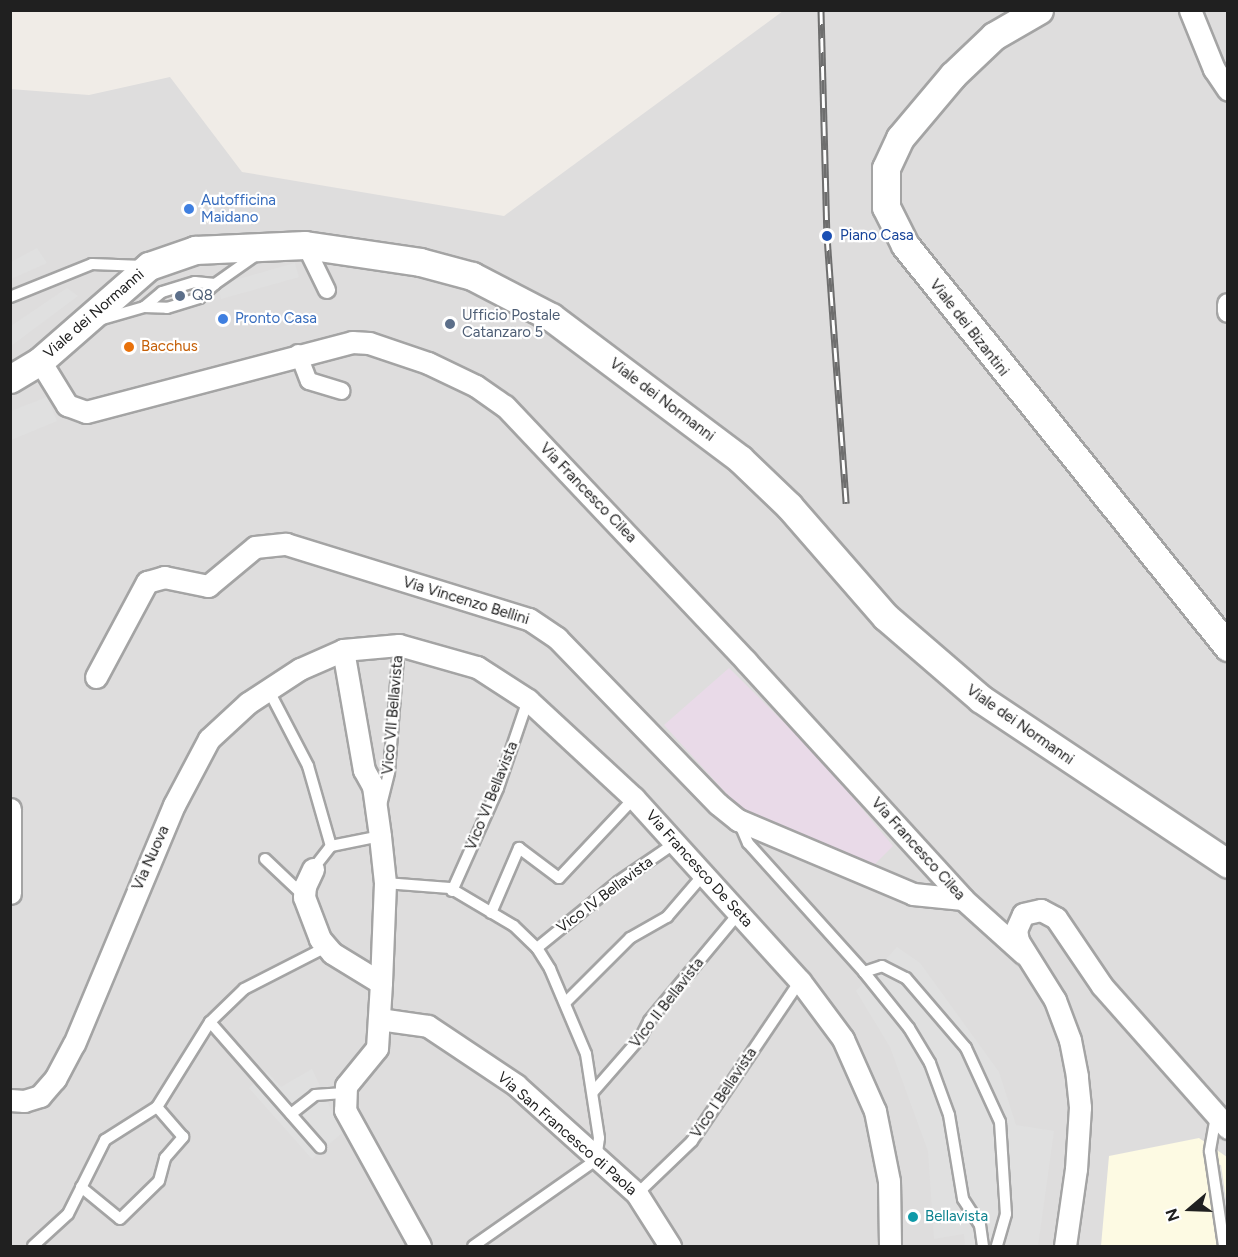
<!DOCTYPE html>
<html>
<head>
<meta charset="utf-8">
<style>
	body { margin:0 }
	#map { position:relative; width:1238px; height:1257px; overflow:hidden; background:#f0ece7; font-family:Figtree,sans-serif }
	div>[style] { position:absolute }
	.residential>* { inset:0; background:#dedddd }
	.industrial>* { inset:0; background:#e9dae8 }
	.education>* { inset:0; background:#fdfae3 }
	.parking>* { inset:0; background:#e0e0e0 }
	.roads { filter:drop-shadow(2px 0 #a4a4a4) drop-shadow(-2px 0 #a4a4a4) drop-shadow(0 2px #a4a4a4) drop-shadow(0 -2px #a4a4a4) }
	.service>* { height:10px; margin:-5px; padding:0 5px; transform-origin:5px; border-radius:5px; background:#fff }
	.pedestrian>* { height:16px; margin:-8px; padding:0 8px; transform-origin:8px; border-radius:8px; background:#fff }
	.minor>* { height:21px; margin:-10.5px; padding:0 10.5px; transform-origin:10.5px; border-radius:10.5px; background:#fff }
	.tertiary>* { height:27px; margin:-13.5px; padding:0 13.5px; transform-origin:13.5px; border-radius:13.5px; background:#fff }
	.rail>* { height:7px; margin-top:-3.5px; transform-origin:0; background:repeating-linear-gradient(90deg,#fff 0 14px,#6e6e6e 0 28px); box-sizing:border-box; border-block:2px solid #6e6e6e }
	.dots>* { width:16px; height:16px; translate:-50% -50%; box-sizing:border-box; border:3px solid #fff; border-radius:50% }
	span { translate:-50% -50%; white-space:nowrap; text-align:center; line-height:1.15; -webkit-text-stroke:4.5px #fff; paint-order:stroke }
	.shop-label { font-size:15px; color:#366cbe }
	.left { translate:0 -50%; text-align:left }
	.transit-label { font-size:15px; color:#164399 }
	.service-label { font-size:15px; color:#4e5e75 }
	.street-label { font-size:15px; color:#202020 }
	.food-label { font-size:15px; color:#c56008 }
	.culture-label { font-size:15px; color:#0d838f }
	.frame { position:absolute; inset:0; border:12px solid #202020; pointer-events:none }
	.north { position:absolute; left:1160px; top:1179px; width:60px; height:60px; -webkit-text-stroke:4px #fff; paint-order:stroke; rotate:251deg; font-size:16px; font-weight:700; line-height:24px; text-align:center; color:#202020 }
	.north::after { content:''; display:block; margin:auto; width:21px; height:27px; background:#202020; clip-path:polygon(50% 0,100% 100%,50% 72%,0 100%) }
</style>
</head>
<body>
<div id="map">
	<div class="residential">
		<div style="clip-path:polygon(783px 11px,1227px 11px,1227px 1246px,11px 1246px,10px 89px,89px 95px,170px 77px,242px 172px,504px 216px)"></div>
	</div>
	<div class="industrial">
		<div style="clip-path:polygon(729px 668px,819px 757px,893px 846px,873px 866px,745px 814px,664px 725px)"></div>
	</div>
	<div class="education">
		<div style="clip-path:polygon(1199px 1138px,1227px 1157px,1227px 1246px,1101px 1246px,1109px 1156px)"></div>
	</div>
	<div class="parking">
		<div style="clip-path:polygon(37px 248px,47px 263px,11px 279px,11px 262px)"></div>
		<div style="clip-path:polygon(295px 263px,299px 277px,221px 299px,217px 285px)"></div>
		<div style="clip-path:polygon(67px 288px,78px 296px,11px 346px,11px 326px)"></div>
		<div style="clip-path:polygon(47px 397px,57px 421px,11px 440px,11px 411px)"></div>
		<div style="clip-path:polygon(897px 947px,920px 963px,999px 1072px,1016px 1125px,1054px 1131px,1038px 1246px,965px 1246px,964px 1234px,934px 1239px,928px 1151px,890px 1047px,856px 991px)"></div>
		<div style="clip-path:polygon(312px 1069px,342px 1133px,312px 1159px,249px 1088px,267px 1072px,281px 1087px)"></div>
		<div style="clip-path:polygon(1205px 1163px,1221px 1165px,1227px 1206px,1227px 1246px,1217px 1246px)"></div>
	</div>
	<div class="roads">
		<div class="service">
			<div style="left:10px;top:297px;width:88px;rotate:-21.9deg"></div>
			<div style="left:92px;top:264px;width:51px;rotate:2.2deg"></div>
			<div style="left:144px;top:307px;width:23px;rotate:2deg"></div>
			<div style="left:167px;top:308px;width:34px;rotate:-17deg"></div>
			<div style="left:199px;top:298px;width:21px;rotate:-41deg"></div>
			<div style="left:99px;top:320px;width:47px;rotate:-16.1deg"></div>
			<div style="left:144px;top:307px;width:23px;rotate:-40deg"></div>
			<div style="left:162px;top:292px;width:34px;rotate:-17deg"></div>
			<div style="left:195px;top:282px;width:20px;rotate:6deg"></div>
			<div style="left:215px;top:284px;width:54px;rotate:-35.2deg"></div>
			<div style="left:268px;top:689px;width:87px;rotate:62.5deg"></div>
			<div style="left:308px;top:766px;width:83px;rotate:74deg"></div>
			<div style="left:381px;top:805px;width:34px;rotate:-76deg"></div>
			<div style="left:389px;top:772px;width:127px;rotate:-85.5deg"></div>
			<div style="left:739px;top:822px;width:23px;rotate:67deg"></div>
			<div style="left:748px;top:843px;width:173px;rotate:48deg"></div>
			<div style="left:864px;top:972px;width:19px;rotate:-18deg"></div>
			<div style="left:882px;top:966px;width:27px;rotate:27deg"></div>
			<div style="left:906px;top:978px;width:92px;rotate:49.4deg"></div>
			<div style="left:966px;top:1048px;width:81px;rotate:65.3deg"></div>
			<div style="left:1000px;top:1122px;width:92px;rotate:86.3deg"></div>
			<div style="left:1006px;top:1214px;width:33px;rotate:106deg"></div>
			<div style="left:265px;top:859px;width:54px;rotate:43.5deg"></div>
			<div style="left:313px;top:869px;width:29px;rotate:-52deg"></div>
			<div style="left:331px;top:846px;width:50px;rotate:-11.5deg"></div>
			<div style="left:385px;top:883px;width:65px;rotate:4.4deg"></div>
			<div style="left:450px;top:888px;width:74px;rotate:30.7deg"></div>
			<div style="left:514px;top:926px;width:32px;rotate:44deg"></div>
			<div style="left:537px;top:948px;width:25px;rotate:58deg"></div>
			<div style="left:550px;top:969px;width:92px;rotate:67deg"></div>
			<div style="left:586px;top:1054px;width:85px;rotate:81.2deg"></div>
			<div style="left:599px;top:1138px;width:22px;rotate:98deg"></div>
			<div style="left:596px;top:1160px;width:150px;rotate:145deg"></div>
			<div style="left:452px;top:891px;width:113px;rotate:-65.9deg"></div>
			<div style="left:498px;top:788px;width:93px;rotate:-71.2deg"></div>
			<div style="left:491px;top:913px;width:71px;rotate:-66.7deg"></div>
			<div style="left:519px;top:848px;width:50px;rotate:36.9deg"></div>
			<div style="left:559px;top:878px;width:110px;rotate:-46.8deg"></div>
			<div style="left:537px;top:948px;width:104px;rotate:-39.2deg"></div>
			<div style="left:618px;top:882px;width:69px;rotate:-34.4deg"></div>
			<div style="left:864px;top:972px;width:72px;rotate:51.2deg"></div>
			<div style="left:909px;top:1028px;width:41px;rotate:59deg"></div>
			<div style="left:930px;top:1063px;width:55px;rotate:69.9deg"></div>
			<div style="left:949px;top:1115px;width:85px;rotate:80.5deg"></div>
			<div style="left:963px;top:1199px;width:31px;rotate:57deg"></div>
			<div style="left:980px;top:1225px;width:21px;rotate:82deg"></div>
			<div style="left:565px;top:1003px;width:92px;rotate:-45deg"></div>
			<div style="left:630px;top:938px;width:43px;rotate:-29.6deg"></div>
			<div style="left:667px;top:917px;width:57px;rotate:-49.3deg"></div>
			<div style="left:210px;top:1022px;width:167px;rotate:48.7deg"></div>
			<div style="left:593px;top:1092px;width:73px;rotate:-48.9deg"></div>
			<div style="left:641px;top:1037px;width:18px;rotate:-63deg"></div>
			<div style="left:649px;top:1021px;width:141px;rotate:-50.2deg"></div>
			<div style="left:291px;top:1114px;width:31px;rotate:-38deg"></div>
			<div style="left:315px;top:1095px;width:29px;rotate:-4deg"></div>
			<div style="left:1216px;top:1116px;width:36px;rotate:100deg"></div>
			<div style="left:1210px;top:1151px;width:96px;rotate:81.6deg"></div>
			<div style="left:81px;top:1187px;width:50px;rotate:39.4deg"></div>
			<div style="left:120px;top:1219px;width:54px;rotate:-44.3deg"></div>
			<div style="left:159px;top:1181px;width:24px;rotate:-75deg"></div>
			<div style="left:165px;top:1158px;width:28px;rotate:-49deg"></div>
			<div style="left:183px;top:1137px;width:40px;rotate:-131deg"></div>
			<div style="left:637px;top:1194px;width:76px;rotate:-43.9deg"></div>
			<div style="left:692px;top:1141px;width:193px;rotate:-56deg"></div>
			<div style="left:33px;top:1246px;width:47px;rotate:-42.4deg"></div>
			<div style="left:68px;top:1214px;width:83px;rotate:-63.4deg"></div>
			<div style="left:105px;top:1140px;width:62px;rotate:-32.4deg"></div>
			<div style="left:157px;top:1107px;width:100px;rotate:-58.1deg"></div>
			<div style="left:210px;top:1022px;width:47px;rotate:-44.1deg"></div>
			<div style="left:244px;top:989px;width:92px;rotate:-27.1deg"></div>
		</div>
		<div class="pedestrian">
			<div style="left:305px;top:245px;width:50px;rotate:63.9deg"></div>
			<div style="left:298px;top:353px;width:30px;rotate:69deg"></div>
			<div style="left:309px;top:381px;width:34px;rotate:17deg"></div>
		</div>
		<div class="minor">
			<div style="left:1190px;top:10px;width:64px;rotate:67.9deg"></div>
			<div style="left:1214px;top:69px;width:25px;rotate:56deg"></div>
			<div style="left:1228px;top:304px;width:7px;rotate:90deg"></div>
			<div style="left:40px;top:361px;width:52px;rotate:58.5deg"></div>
			<div style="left:67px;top:405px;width:20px;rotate:20deg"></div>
			<div style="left:86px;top:412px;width:275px;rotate:-14.7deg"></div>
			<div style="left:352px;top:342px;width:17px;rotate:3deg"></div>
			<div style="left:369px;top:343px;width:62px;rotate:18.7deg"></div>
			<div style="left:428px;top:363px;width:53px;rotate:25.6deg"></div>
			<div style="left:476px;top:386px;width:35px;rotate:35deg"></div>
			<div style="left:505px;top:406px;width:351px;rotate:46.6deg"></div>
			<div style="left:746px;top:661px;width:322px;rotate:47.6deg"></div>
			<div style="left:963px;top:899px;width:82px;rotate:42deg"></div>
			<div style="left:343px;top:650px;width:122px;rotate:80.1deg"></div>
			<div style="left:364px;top:770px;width:18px;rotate:61deg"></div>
			<div style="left:373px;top:786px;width:50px;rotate:82deg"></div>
			<div style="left:380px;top:836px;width:47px;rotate:83.9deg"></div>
			<div style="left:385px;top:883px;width:100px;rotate:92.3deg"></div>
			<div style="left:96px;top:677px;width:108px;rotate:-61.8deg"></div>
			<div style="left:147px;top:582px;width:18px;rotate:-16deg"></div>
			<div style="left:164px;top:577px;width:45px;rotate:11.6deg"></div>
			<div style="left:208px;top:586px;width:61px;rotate:-39.7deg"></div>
			<div style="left:255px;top:547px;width:31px;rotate:-6deg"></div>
			<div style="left:286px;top:544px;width:254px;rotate:17.2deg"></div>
			<div style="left:529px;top:619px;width:34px;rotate:34deg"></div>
			<div style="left:557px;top:638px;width:231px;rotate:45.9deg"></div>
			<div style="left:718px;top:804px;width:26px;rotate:39deg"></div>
			<div style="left:738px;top:820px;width:190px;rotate:22.9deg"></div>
			<div style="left:913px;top:894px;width:50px;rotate:5.7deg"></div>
			<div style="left:10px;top:809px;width:84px;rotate:90deg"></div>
			<div style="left:313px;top:869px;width:19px;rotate:115deg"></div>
			<div style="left:305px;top:886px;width:11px;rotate:95deg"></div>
			<div style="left:304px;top:897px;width:45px;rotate:69.1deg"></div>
			<div style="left:320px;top:939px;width:18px;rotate:49deg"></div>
			<div style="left:332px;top:953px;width:57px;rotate:31.5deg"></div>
			<div style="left:381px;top:983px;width:65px;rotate:93.5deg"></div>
			<div style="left:377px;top:1048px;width:49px;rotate:129.2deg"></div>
			<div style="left:346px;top:1086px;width:24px;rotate:92deg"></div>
			<div style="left:345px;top:1110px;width:155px;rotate:61.1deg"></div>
			<div style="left:379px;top:1019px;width:49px;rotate:8.1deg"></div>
			<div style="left:428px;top:1026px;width:106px;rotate:33.8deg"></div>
			<div style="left:516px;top:1085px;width:163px;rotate:42deg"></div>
			<div style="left:637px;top:1194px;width:62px;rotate:57.6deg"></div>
			<div style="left:10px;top:1100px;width:14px;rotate:4deg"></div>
			<div style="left:24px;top:1101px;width:17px;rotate:-17deg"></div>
			<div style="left:40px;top:1096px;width:23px;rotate:-49deg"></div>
			<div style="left:55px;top:1079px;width:40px;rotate:-62deg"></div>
			<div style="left:74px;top:1044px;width:259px;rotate:-67.3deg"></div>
			<div style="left:174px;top:805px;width:75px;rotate:-62.1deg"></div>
			<div style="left:209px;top:739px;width:53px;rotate:-42.7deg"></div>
			<div style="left:248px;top:703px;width:62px;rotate:-33.2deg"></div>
			<div style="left:300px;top:669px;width:47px;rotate:-23.8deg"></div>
			<div style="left:343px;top:650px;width:56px;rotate:-5.1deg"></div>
			<div style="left:399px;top:645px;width:81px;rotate:15.8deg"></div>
			<div style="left:477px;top:667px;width:61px;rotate:32.9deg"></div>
			<div style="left:528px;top:700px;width:144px;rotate:42.8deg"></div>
			<div style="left:634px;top:798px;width:247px;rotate:47.8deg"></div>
			<div style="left:800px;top:981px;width:72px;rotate:53.4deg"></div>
			<div style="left:843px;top:1039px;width:79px;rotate:66deg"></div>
			<div style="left:875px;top:1111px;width:71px;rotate:78.7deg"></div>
			<div style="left:889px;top:1181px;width:65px;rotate:89.1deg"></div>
			<div style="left:1065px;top:1246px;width:78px;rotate:-81.9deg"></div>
			<div style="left:1076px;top:1169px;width:62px;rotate:-86.3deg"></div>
			<div style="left:1080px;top:1107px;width:31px;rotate:-96deg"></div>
			<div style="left:1077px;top:1076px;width:37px;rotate:-101deg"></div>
			<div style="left:1070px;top:1040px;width:43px;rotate:-110.6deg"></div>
			<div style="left:1055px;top:1000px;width:70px;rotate:-122.1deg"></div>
			<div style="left:1018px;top:941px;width:11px;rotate:-100deg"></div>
			<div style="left:1016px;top:930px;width:17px;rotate:-66deg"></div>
			<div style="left:1023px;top:914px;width:18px;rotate:-13deg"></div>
			<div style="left:1041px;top:910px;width:17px;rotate:28deg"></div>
			<div style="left:1056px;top:918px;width:82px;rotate:55.9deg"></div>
			<div style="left:1102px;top:986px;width:190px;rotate:48.4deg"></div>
		</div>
		<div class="tertiary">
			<div style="left:1039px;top:10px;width:52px;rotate:150deg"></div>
			<div style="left:994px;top:36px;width:57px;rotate:136.4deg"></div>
			<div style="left:953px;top:75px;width:82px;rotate:130.1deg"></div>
			<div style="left:900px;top:138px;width:33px;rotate:115deg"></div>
			<div style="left:886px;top:168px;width:39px;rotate:90deg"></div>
			<div style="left:886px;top:207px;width:42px;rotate:63.4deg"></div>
			<div style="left:905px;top:245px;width:516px;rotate:51.22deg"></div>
			<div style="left:10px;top:379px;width:35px;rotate:-31deg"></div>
			<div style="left:40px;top:361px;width:145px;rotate:-41.1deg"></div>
			<div style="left:149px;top:266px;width:49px;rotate:-19.2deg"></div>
			<div style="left:195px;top:250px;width:110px;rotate:-2.6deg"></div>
			<div style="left:305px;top:245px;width:116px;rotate:8.4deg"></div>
			<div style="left:420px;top:262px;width:54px;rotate:15.1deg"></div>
			<div style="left:472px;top:276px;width:89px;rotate:27.4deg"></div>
			<div style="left:551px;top:317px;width:236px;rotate:36.9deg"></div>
			<div style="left:740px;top:459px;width:68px;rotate:43.8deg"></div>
			<div style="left:789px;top:506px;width:147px;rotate:48.9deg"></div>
			<div style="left:886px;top:617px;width:125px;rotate:40.8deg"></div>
			<div style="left:981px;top:699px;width:297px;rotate:33.7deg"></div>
		</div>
	</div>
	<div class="rail">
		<div style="left:821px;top:10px;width:226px;rotate:88.5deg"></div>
		<div style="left:827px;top:236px;width:268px;rotate:85.9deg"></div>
	</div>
	<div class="dots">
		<div style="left:189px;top:209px;background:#3f7fe0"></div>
		<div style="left:827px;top:236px;background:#1a4fb4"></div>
		<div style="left:180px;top:296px;background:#5c6f8a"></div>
		<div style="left:223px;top:319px;background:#3f7fe0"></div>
		<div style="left:450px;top:324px;background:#5c6f8a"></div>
		<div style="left:129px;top:347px;background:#e8710a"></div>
		<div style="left:913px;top:1217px;background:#0f9aa8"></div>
	</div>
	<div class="shop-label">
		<span class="left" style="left:201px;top:209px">Autofficina<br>Maidano</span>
		<span class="left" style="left:235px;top:319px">Pronto Casa</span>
	</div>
	<div class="transit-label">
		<span class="left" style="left:840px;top:236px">Piano Casa</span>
	</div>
	<div class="service-label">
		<span class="left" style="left:192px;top:296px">Q8</span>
		<span class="left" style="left:462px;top:324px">Ufficio Postale<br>Catanzaro 5</span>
	</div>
	<div class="street-label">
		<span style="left:94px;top:314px;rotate:-41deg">Viale dei Normanni</span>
		<span style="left:969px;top:328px;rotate:52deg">Viale dei Bizantini</span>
		<span style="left:662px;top:400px;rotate:37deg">Viale dei Normanni</span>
		<span style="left:588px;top:493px;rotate:46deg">Via Francesco Cilea</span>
		<span style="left:466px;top:601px;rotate:17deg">Via Vincenzo Bellini</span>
		<span style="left:393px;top:715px;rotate:-85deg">Vico VII Bellavista</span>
		<span style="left:1020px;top:725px;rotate:35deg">Viale dei Normanni</span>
		<span style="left:492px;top:796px;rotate:-68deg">Vico VI Bellavista</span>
		<span style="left:918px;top:849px;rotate:48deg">Via Francesco Cilea</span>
		<span style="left:151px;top:858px;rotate:-66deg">Via Nuova</span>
		<span style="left:699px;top:869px;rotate:48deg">Via Francesco De Seta</span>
		<span style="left:605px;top:895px;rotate:-37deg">Vico IV Bellavista</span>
		<span style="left:667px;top:1003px;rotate:-52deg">Vico II Bellavista</span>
		<span style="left:724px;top:1093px;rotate:-56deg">Vico I Bellavista</span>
		<span style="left:567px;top:1134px;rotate:41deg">Via San Francesco di Paola</span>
	</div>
	<div class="food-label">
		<span class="left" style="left:141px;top:347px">Bacchus</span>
	</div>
	<div class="culture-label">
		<span class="left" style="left:925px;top:1217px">Bellavista</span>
	</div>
	<div class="frame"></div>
	<div class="north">N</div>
</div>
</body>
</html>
